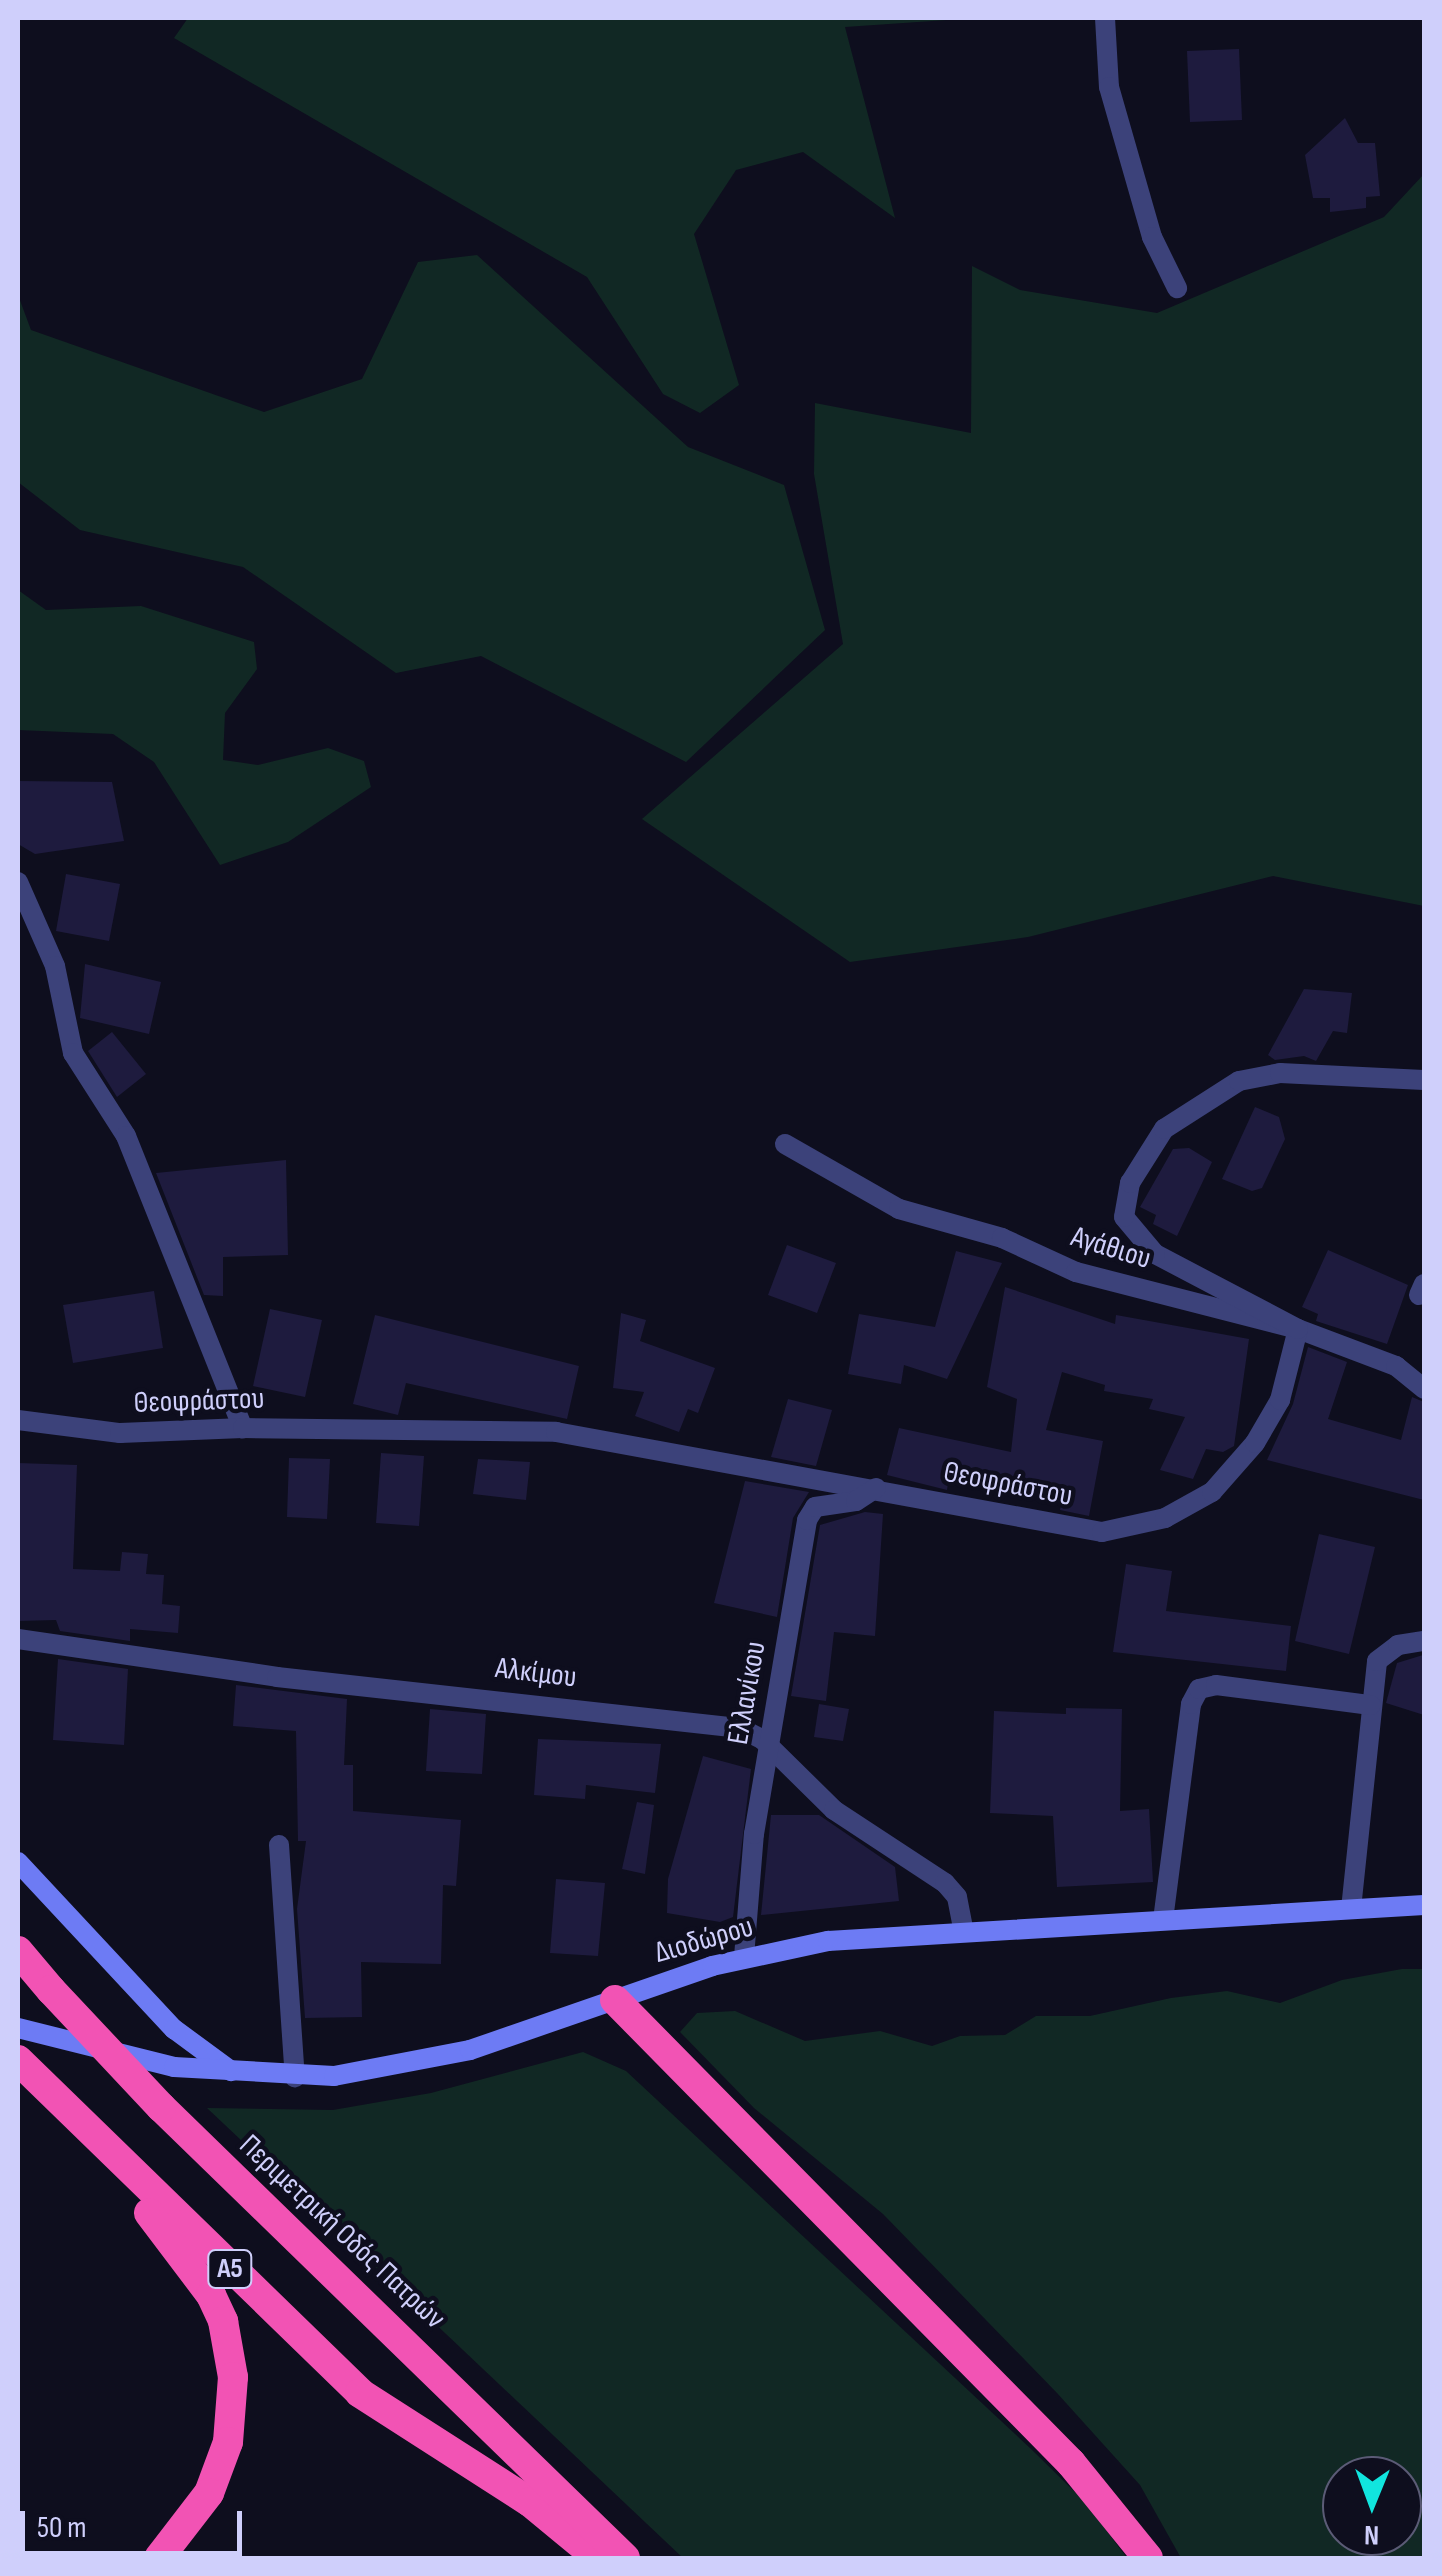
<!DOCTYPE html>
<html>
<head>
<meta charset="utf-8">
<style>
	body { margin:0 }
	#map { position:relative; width:1442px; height:2576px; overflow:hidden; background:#0e0e1e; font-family:"Sofia Sans Condensed",sans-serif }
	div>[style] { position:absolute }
	.green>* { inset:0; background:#112824 }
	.building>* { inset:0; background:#1e1b3e }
	.street>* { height:20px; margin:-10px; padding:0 10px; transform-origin:10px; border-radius:10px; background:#3c427a }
	.secondary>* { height:20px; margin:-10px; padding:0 10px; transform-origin:10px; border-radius:10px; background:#6d7bf4 }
	.highway>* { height:30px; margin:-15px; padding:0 15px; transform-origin:15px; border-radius:15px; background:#f253b4 }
	.highway-bridge>* { height:30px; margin:-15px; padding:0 15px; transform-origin:15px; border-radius:15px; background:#f253b4 }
	span { translate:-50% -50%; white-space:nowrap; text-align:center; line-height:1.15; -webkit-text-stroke:9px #0e0e1e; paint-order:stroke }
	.shield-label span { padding:2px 8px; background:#0e0e1e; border:2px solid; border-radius:8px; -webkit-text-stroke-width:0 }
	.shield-label { font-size:28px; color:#cfcffb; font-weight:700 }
	.street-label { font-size:30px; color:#cfcffb }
	.frame { position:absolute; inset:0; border:20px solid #cfcffb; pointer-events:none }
	.north { position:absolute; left:1322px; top:2456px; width:100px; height:100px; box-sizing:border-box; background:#0e0e1e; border:2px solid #5b5b76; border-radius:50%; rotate:181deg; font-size:28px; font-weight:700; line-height:40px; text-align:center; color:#cfcffb }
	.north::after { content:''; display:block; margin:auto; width:35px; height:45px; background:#11e5de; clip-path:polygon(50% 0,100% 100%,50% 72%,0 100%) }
	.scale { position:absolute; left:20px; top:2511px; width:222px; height:45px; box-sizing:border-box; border:5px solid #cfcffb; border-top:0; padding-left:12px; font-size:30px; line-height:35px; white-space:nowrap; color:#cfcffb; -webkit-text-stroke:8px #0e0e1e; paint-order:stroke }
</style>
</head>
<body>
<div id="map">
	<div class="green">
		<div style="clip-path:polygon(188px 18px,976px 18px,845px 27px,895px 218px,803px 152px,736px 170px,694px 234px,739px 385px,700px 413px,663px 394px,587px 277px,174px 38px)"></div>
		<div style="clip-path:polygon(1424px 174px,1424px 906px,1273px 876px,1028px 937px,850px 962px,642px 819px,843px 644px,814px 474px,815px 403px,971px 433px,972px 266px,1020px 290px,1157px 313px,1384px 217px)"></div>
		<div style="clip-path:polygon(477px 255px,688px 447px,784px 485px,825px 630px,686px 762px,481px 656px,396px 673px,243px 567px,80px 530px,18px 482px,18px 295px,31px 330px,264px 412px,362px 379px,418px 262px)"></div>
		<div style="clip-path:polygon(18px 590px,46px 610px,141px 606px,254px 642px,257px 669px,225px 713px,223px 760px,258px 765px,328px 748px,364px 761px,371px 787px,288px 842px,220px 865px,154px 762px,113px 734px,18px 730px)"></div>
		<div style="clip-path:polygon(evenodd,1402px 1969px,1424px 1969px,1424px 2558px,1181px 2558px,1140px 2485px,1057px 2393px,883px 2214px,754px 2108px,680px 2032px,697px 2013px,735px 2011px,805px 2041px,880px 2031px,932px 2046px,960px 2036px,1005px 2035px,1036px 2016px,1090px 2016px,1171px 1998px,1227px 1991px,1280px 2003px,1342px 1980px,1402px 1969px,1402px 2476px,1402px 2536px,1342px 2536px,1342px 2476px,1402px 2476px)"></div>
		<div style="clip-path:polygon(583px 2052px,626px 2071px,1031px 2449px,1084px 2501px,1127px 2558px,683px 2558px,207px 2108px,333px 2110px,431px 2093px)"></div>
	</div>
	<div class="building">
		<div style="clip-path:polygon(1239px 49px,1242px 120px,1190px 122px,1187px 51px)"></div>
		<div style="clip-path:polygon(1345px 118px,1358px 143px,1375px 143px,1380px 196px,1366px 197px,1366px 208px,1330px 212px,1330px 198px,1313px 198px,1305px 155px)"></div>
		<div style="clip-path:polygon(18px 781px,112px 782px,124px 841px,35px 854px,18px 844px)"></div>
		<div style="clip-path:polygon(66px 874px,120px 884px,109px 941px,56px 931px)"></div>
		<div style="clip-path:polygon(85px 964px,161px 982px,149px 1034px,80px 1018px)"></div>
		<div style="clip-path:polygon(1304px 989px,1352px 993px,1347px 1033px,1333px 1031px,1316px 1061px,1304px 1056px,1275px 1060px,1268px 1055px)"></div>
		<div style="clip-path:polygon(112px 1032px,146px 1074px,117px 1097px,88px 1051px)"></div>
		<div style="clip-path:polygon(1255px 1107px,1279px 1117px,1285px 1139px,1262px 1188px,1252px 1191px,1222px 1179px)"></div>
		<div style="clip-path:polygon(1189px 1148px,1212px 1162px,1177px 1236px,1153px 1224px,1156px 1215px,1140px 1207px,1173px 1149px)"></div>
		<div style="clip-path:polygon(286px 1160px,288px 1255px,223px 1257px,223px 1296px,204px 1295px,156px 1173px)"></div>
		<div style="clip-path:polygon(787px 1245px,836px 1263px,817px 1313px,768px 1295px)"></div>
		<div style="clip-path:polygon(1328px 1250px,1408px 1285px,1387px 1344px,1316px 1321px,1318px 1314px,1302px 1307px)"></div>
		<div style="clip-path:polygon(956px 1251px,1002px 1263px,947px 1379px,904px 1365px,901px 1384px,848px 1374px,859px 1314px,935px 1327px)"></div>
		<div style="clip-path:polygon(1005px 1287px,1115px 1324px,1116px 1315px,1249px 1339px,1234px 1446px,1223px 1452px,1206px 1449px,1193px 1479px,1160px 1470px,1185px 1417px,1149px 1409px,1153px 1399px,1104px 1391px,1105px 1385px,1062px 1372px,1046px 1430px,1103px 1441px,1089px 1516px,1060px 1510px,1062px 1498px,948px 1483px,947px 1490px,887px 1475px,899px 1428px,1011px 1452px,1017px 1399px,987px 1387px)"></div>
		<div style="clip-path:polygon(154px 1291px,163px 1348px,73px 1363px,63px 1305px)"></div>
		<div style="clip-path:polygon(270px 1309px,322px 1320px,305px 1397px,253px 1386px)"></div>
		<div style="clip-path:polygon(621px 1313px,646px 1320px,640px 1341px,715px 1368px,698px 1413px,688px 1409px,679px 1432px,635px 1416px,644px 1392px,613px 1388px)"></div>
		<div style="clip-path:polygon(375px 1315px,579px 1366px,567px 1419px,406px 1383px,398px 1415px,353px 1404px)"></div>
		<div style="clip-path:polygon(1308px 1347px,1347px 1362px,1328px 1419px,1401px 1440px,1412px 1397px,1424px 1402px,1424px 1500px,1267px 1460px,1293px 1404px)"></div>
		<div style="clip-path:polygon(788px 1399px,832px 1410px,816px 1466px,771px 1457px)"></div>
		<div style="clip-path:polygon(381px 1453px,424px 1456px,419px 1526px,376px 1523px)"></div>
		<div style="clip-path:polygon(289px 1458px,330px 1459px,327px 1519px,287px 1517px)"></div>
		<div style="clip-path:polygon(478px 1459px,530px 1462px,526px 1500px,473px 1494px)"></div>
		<div style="clip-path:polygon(18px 1463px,77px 1465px,73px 1569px,120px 1571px,122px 1552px,148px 1554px,146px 1574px,164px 1575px,162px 1604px,180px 1606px,178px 1633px,130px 1629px,130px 1641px,60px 1631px,56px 1620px,18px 1621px)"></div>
		<div style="clip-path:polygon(745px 1481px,809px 1492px,793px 1518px,777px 1617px,714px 1603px)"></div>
		<div style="clip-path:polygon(865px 1512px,883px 1514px,875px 1636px,834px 1632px,826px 1701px,791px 1696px,820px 1525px)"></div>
		<div style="clip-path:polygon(1319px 1534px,1375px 1547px,1349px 1654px,1295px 1641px)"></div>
		<div style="clip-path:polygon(1126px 1564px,1172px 1571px,1166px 1611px,1291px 1626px,1286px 1671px,1113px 1652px)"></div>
		<div style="clip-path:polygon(1423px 1655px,1424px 1715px,1386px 1703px,1397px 1663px)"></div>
		<div style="clip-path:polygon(58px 1659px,128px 1669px,124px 1745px,53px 1740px)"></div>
		<div style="clip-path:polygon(236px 1685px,347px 1699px,344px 1765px,353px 1765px,353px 1811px,461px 1820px,456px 1886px,443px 1885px,441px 1964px,361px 1962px,362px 2017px,305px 2018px,297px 1909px,306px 1841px,298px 1841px,296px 1731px,233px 1726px)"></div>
		<div style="clip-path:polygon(819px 1704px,849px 1709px,843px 1741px,814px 1737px)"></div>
		<div style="clip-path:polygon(1066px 1708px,1122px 1709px,1120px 1811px,1149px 1809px,1153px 1882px,1057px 1887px,1053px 1816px,990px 1813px,994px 1711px,1066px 1714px)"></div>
		<div style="clip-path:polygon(430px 1709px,486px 1714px,482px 1774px,426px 1771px)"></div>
		<div style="clip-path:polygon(538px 1739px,661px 1744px,655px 1793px,586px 1785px,585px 1799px,534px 1795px)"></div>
		<div style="clip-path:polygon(703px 1756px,751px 1769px,733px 1917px,720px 1922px,667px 1913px,668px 1879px)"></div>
		<div style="clip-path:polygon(637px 1802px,654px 1805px,645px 1874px,622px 1869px)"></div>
		<div style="clip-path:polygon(771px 1815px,819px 1815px,895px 1867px,899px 1901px,761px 1915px)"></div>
		<div style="clip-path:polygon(556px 1879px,605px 1883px,598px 1956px,550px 1953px)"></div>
	</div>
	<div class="street">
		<div style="left:1105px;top:18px;width:69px;rotate:86.7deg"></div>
		<div style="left:1109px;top:87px;width:156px;rotate:74deg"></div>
		<div style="left:1152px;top:237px;width:57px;rotate:63.9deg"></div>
		<div style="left:18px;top:882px;width:92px;rotate:66.2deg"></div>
		<div style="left:55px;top:966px;width:89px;rotate:78.3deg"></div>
		<div style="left:73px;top:1053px;width:98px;rotate:57.4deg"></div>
		<div style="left:126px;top:1136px;width:315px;rotate:68.2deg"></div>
		<div style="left:785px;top:1144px;width:131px;rotate:29.7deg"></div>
		<div style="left:899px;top:1209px;width:107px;rotate:15.7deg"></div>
		<div style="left:1002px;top:1238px;width:81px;rotate:24.7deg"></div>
		<div style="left:1076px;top:1272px;width:229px;rotate:14.4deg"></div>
		<div style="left:1298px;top:1329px;width:105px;rotate:20.7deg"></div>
		<div style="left:1396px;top:1366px;width:36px;rotate:39deg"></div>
		<div style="left:1419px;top:1295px;width:12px;rotate:-66deg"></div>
		<div style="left:18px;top:1420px;width:103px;rotate:7.3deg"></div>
		<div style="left:120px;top:1433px;width:123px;rotate:-2.3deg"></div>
		<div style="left:243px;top:1428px;width:313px;rotate:0.7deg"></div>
		<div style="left:556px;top:1432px;width:555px;rotate:10.38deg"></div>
		<div style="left:1102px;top:1532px;width:65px;rotate:-12.5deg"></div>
		<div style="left:1165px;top:1518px;width:54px;rotate:-29deg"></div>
		<div style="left:1212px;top:1492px;width:65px;rotate:-48.7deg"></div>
		<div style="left:1255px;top:1443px;width:50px;rotate:-59.8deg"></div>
		<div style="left:1280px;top:1400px;width:73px;rotate:-75.8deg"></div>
		<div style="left:1298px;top:1329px;width:161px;rotate:-152.3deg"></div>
		<div style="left:1155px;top:1254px;width:48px;rotate:-130deg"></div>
		<div style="left:1124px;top:1217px;width:35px;rotate:-80deg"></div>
		<div style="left:1130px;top:1183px;width:64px;rotate:-57.8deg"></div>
		<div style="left:1164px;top:1129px;width:89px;rotate:-32.6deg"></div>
		<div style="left:1239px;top:1081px;width:42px;rotate:-11deg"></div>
		<div style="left:1280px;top:1073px;width:144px;rotate:2.8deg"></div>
		<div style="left:18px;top:1639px;width:262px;rotate:8.3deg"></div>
		<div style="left:277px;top:1677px;width:466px;rotate:6.3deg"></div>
		<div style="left:740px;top:1728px;width:25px;rotate:27deg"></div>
		<div style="left:762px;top:1739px;width:101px;rotate:44.6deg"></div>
		<div style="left:834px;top:1810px;width:133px;rotate:33.3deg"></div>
		<div style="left:945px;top:1883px;width:18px;rotate:49deg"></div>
		<div style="left:957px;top:1897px;width:32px;rotate:79deg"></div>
		<div style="left:279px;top:1845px;width:233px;rotate:86.1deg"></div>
		<div style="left:1351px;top:1909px;width:249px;rotate:-84deg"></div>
		<div style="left:1377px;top:1661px;width:26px;rotate:-37deg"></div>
		<div style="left:1398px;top:1645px;width:26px;rotate:-9deg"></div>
		<div style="left:1163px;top:1920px;width:218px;rotate:-82.6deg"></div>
		<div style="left:1191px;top:1704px;width:17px;rotate:-62deg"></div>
		<div style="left:1199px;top:1689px;width:17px;rotate:-13deg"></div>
		<div style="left:1216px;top:1685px;width:156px;rotate:7.4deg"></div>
		<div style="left:744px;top:1957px;width:123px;rotate:-85.4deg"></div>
		<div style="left:754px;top:1834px;width:318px;rotate:-80.4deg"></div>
		<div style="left:807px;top:1520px;width:15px;rotate:-58deg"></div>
		<div style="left:815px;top:1507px;width:41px;rotate:-8.3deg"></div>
		<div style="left:856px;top:1501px;width:24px;rotate:-33deg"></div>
	</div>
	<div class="secondary">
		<div style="left:18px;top:1862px;width:229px;rotate:47deg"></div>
		<div style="left:174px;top:2029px;width:71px;rotate:36.4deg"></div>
		<div style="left:18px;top:2028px;width:161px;rotate:14deg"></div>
		<div style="left:174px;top:2067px;width:160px;rotate:3.2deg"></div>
		<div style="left:334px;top:2076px;width:138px;rotate:-10.8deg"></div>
		<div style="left:470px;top:2050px;width:256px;rotate:-19.1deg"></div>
		<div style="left:712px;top:1966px;width:119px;rotate:-12.2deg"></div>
		<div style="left:828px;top:1941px;width:597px;rotate:-3.46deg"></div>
	</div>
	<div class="highway">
		<div style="left:18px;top:1951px;width:51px;rotate:49.8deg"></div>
		<div style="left:615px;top:2000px;width:650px;rotate:45.44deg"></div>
		<div style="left:1071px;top:2463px;width:122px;rotate:51deg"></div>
		<div style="left:18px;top:2060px;width:477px;rotate:44.2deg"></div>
		<div style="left:360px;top:2393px;width:202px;rotate:32.7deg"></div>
		<div style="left:530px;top:2502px;width:88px;rotate:39.5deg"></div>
		<div style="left:161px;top:2107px;width:647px;rotate:44.19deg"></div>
		<div style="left:149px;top:2213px;width:103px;rotate:52.9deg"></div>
		<div style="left:211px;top:2295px;width:29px;rotate:65deg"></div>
		<div style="left:223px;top:2321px;width:57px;rotate:79.9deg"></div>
		<div style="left:233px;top:2377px;width:65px;rotate:94.4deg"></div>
		<div style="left:228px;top:2442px;width:54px;rotate:110.4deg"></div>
		<div style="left:209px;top:2493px;width:82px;rotate:127.6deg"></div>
	</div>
	<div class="highway-bridge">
		<div style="left:51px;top:1990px;width:161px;rotate:46.8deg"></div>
	</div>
	<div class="shield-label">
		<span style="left:230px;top:2269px">Α5</span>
	</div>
	<div class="street-label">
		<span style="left:1111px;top:1248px;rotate:17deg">Αγάθιου</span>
		<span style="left:199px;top:1401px;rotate:-2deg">Θεοφράστου</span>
		<span style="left:1008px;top:1484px;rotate:11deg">Θεοφράστου</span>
		<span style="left:536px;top:1673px;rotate:7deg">Αλκίμου</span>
		<span style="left:747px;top:1693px;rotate:-80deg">Ελλανίκου</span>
		<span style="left:704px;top:1940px;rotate:-16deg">Διοδώρου</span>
		<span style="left:342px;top:2232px;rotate:43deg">Περιμετρική Οδός Πατρών</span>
	</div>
	<div class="frame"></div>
	<div class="north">N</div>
	<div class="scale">50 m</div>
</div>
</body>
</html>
